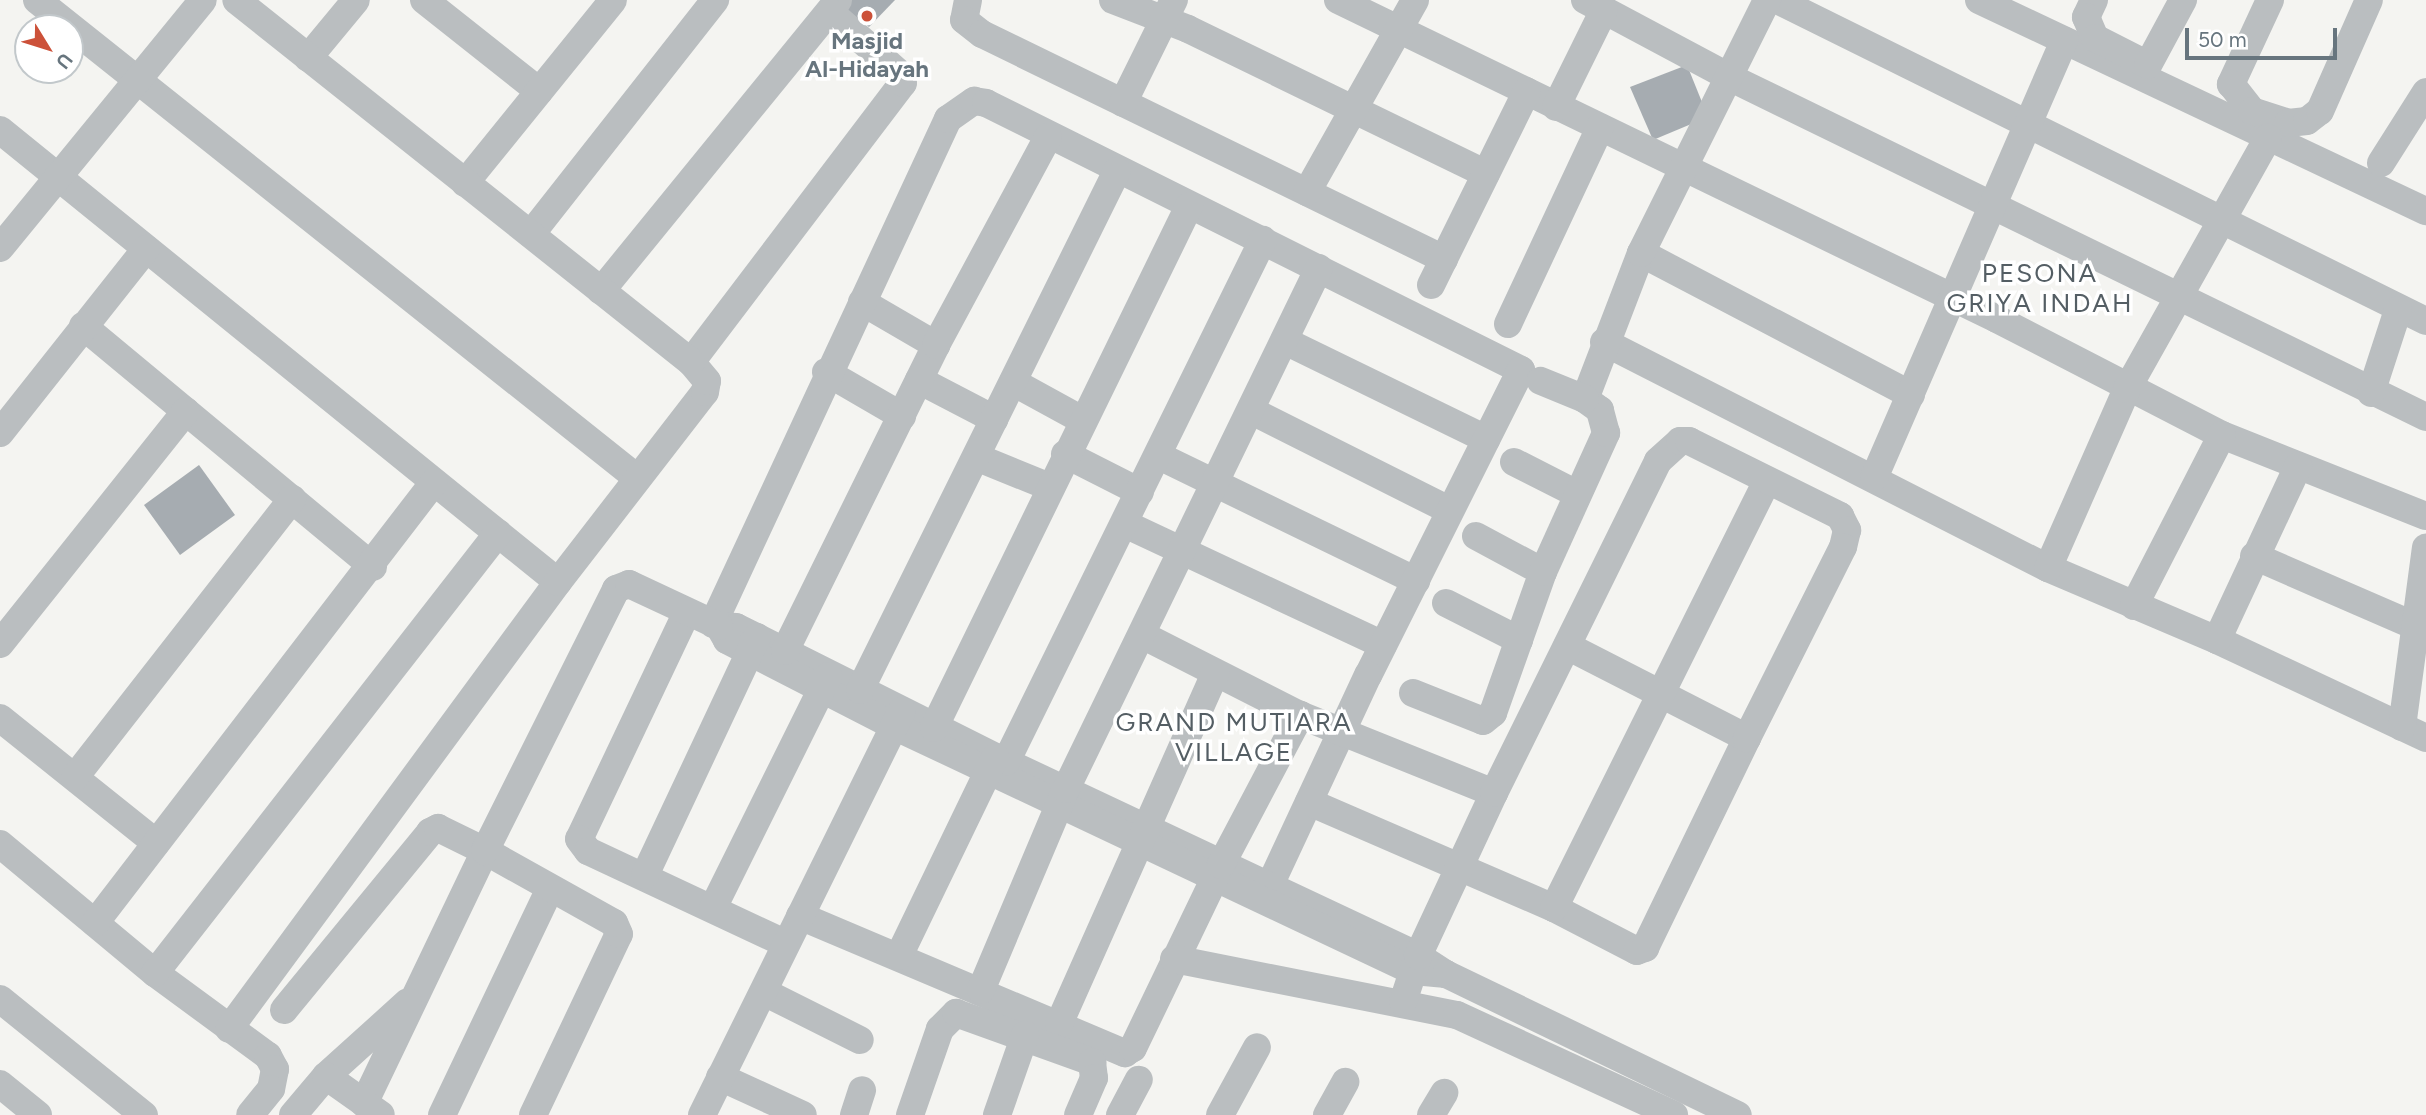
<!DOCTYPE html>
<html>
<head>
<meta charset="utf-8">
<style>
	body { margin:0 }
	#map { position:relative; width:2426px; height:1115px; overflow:hidden; background:#f4f4f1; font-family:Figtree,sans-serif }
	div>[style] { position:absolute }
	.building>* { inset:0; background:#a6acb1 }
	.minor>* { height:28px; margin:-14px; padding:0 14px; transform-origin:14px; border-radius:14px; background:#babec0 }
	.dots>* { width:19px; height:19px; translate:-50% -50%; box-sizing:border-box; border:4px solid #fff; border-radius:50% }
	span { translate:-50% -50%; white-space:nowrap; text-align:center; line-height:1.15; -webkit-text-stroke:7px #fff; paint-order:stroke }
	.poi-label { font-size:24px; color:#67757e; font-weight:700 }
	.neighbourhood-label { font-size:26px; color:#545e64; letter-spacing:2px }
	.north { position:absolute; left:14px; top:14px; width:70px; height:70px; box-sizing:border-box; background:#fff; border:2px solid #c2c8cb; border-radius:50%; rotate:128deg; font-size:19px; font-weight:700; line-height:28px; text-align:center; color:#67757e }
	.north::after { content:''; display:block; margin:auto; width:24px; height:32px; background:#cc5139; clip-path:polygon(50% 0,100% 100%,50% 72%,0 100%) }
	.scale { position:absolute; left:2185px; top:28px; width:152px; height:32px; box-sizing:border-box; border:4px solid #67757e; border-top:0; padding-left:9px; font-size:21px; line-height:24px; white-space:nowrap; color:#67757e; -webkit-text-stroke:5px #fff; paint-order:stroke }
</style>
</head>
<body>
<div id="map">
	<div class="building">
		<div style="clip-path:polygon(845px 0,895px 0,869px 27px,841px 6px)"></div>
		<div style="clip-path:polygon(1687px 65px,1708px 117px,1653px 140px,1630px 87px)"></div>
		<div style="clip-path:polygon(199px 465px,235px 515px,180px 555px,144px 505px)"></div>
	</div>
	<div class="minor">
		<div style="left:37px;top:0;width:767px;rotate:38.54deg"></div>
		<div style="left:424px;top:0;width:147px;rotate:38.4deg"></div>
		<div style="left:968px;top:0;width:20px;rotate:101deg"></div>
		<div style="left:964px;top:20px;width:23px;rotate:38deg"></div>
		<div style="left:982px;top:34px;width:514px;rotate:25.97deg"></div>
		<div style="left:1113px;top:0;width:80px;rotate:21.1deg"></div>
		<div style="left:1188px;top:29px;width:331px;rotate:25.9deg"></div>
		<div style="left:1338px;top:0;width:732px;rotate:25.83deg"></div>
		<div style="left:1997px;top:319px;width:253px;rotate:27.3deg"></div>
		<div style="left:2222px;top:435px;width:219px;rotate:21.7deg"></div>
		<div style="left:1585px;top:0;width:166px;rotate:28.1deg"></div>
		<div style="left:1731px;top:78px;width:773px;rotate:26deg"></div>
		<div style="left:1777px;top:0;width:724px;rotate:26.32deg"></div>
		<div style="left:1979px;top:0;width:494px;rotate:25.3deg"></div>
		<div style="left:2094px;top:0;width:19px;rotate:115deg"></div>
		<div style="left:2086px;top:17px;width:23px;rotate:67deg"></div>
		<div style="left:2095px;top:38px;width:59px;rotate:27deg"></div>
		<div style="left:2148px;top:65px;width:74px;rotate:-61.7deg"></div>
		<div style="left:2270px;top:0;width:93px;rotate:114.9deg"></div>
		<div style="left:2231px;top:84px;width:34px;rotate:52deg"></div>
		<div style="left:2252px;top:111px;width:38px;rotate:18deg"></div>
		<div style="left:2288px;top:123px;width:19px;rotate:-6deg"></div>
		<div style="left:2307px;top:121px;width:16px;rotate:-38deg"></div>
		<div style="left:2320px;top:111px;width:121px;rotate:-66.2deg"></div>
		<div style="left:308px;top:58px;width:75px;rotate:-50.4deg"></div>
		<div style="left:1123px;top:103px;width:115px;rotate:-63.7deg"></div>
		<div style="left:1556px;top:107px;width:108px;rotate:-63.7deg"></div>
		<div style="left:0;top:130px;width:718px;rotate:39.01deg"></div>
		<div style="left:2381px;top:163px;width:84px;rotate:-57.6deg"></div>
		<div style="left:465px;top:183px;width:235px;rotate:-51deg"></div>
		<div style="left:1307px;top:192px;width:220px;rotate:-60.6deg"></div>
		<div style="left:531px;top:234px;width:298px;rotate:-51.8deg"></div>
		<div style="left:0;top:248px;width:320px;rotate:-50.7deg"></div>
		<div style="left:1641px;top:253px;width:305px;rotate:27.7deg"></div>
		<div style="left:1431px;top:285px;width:216px;rotate:-63.7deg"></div>
		<div style="left:601px;top:291px;width:375px;rotate:-50.8deg"></div>
		<div style="left:862px;top:302px;width:86px;rotate:30.2deg"></div>
		<div style="left:1508px;top:324px;width:217px;rotate:-64.9deg"></div>
		<div style="left:83px;top:326px;width:377px;rotate:39.7deg"></div>
		<div style="left:1285px;top:341px;width:224px;rotate:26deg"></div>
		<div style="left:1604px;top:342px;width:498px;rotate:27deg"></div>
		<div style="left:2048px;top:568px;width:184px;rotate:23.1deg"></div>
		<div style="left:2217px;top:640px;width:231px;rotate:25.1deg"></div>
		<div style="left:691px;top:362px;width:350px;rotate:-52.8deg"></div>
		<div style="left:903px;top:83px;width:8px;rotate:-104deg"></div>
		<div style="left:901px;top:75px;width:95px;rotate:-138.4deg"></div>
		<div style="left:826px;top:372px;width:88px;rotate:30.1deg"></div>
		<div style="left:919px;top:380px;width:85px;rotate:27.5deg"></div>
		<div style="left:1013px;top:382px;width:79px;rotate:28.8deg"></div>
		<div style="left:2371px;top:393px;width:87px;rotate:-72deg"></div>
		<div style="left:1585px;top:399px;width:156px;rotate:-69deg"></div>
		<div style="left:1641px;top:253px;width:283px;rotate:-63.5deg"></div>
		<div style="left:1252px;top:411px;width:220px;rotate:26.7deg"></div>
		<div style="left:0;top:433px;width:235px;rotate:-51.6deg"></div>
		<div style="left:1065px;top:454px;width:84px;rotate:26.9deg"></div>
		<div style="left:1159px;top:456px;width:286px;rotate:25.9deg"></div>
		<div style="left:976px;top:457px;width:80px;rotate:22.1deg"></div>
		<div style="left:1514px;top:462px;width:71px;rotate:26.9deg"></div>
		<div style="left:1874px;top:478px;width:477px;rotate:-66.5deg"></div>
		<div style="left:1125px;top:524px;width:285px;rotate:25.1deg"></div>
		<div style="left:1476px;top:536px;width:76px;rotate:28.2deg"></div>
		<div style="left:2254px;top:556px;width:176px;rotate:23.5deg"></div>
		<div style="left:2048px;top:568px;width:196px;rotate:-66.2deg"></div>
		<div style="left:2127px;top:389px;width:288px;rotate:-60.7deg"></div>
		<div style="left:1446px;top:603px;width:82px;rotate:26.9deg"></div>
		<div style="left:2134px;top:606px;width:192px;rotate:-62.8deg"></div>
		<div style="left:687px;top:612px;width:251px;rotate:115.4deg"></div>
		<div style="left:579px;top:839px;width:15px;rotate:53deg"></div>
		<div style="left:588px;top:851px;width:217px;rotate:25.1deg"></div>
		<div style="left:713px;top:624px;width:557px;rotate:-65.05deg"></div>
		<div style="left:948px;top:119px;width:32px;rotate:-35deg"></div>
		<div style="left:974px;top:101px;width:12px;rotate:9deg"></div>
		<div style="left:986px;top:103px;width:598px;rotate:26.52deg"></div>
		<div style="left:1521px;top:370px;width:341px;rotate:116.6deg"></div>
		<div style="left:1368px;top:675px;width:236px;rotate:115deg"></div>
		<div style="left:719px;top:626px;width:17px;rotate:3deg"></div>
		<div style="left:736px;top:627px;width:302px;rotate:26.6deg"></div>
		<div style="left:1006px;top:762px;width:455px;rotate:25.2deg"></div>
		<div style="left:1418px;top:956px;width:33px;rotate:33deg"></div>
		<div style="left:1446px;top:974px;width:33px;rotate:-175deg"></div>
		<div style="left:1413px;top:971px;width:574px;rotate:-154.73deg"></div>
		<div style="left:894px;top:726px;width:188px;rotate:-152.8deg"></div>
		<div style="left:727px;top:640px;width:16px;rotate:-120deg"></div>
		<div style="left:1144px;top:636px;width:175px;rotate:26.9deg"></div>
		<div style="left:1300px;top:715px;width:209px;rotate:21.9deg"></div>
		<div style="left:2217px;top:640px;width:192px;rotate:-65deg"></div>
		<div style="left:0;top:644px;width:298px;rotate:-51.4deg"></div>
		<div style="left:785px;top:651px;width:341px;rotate:-63.7deg"></div>
		<div style="left:936px;top:345px;width:236px;rotate:-61.7deg"></div>
		<div style="left:860px;top:690px;width:579px;rotate:-63.66deg"></div>
		<div style="left:1413px;top:693px;width:75px;rotate:21.8deg"></div>
		<div style="left:1483px;top:721px;width:13px;rotate:-39deg"></div>
		<div style="left:1493px;top:713px;width:150px;rotate:-70.5deg"></div>
		<div style="left:1543px;top:572px;width:153px;rotate:-65.6deg"></div>
		<div style="left:1606px;top:433px;width:24px;rotate:-105deg"></div>
		<div style="left:1600px;top:410px;width:19px;rotate:-144deg"></div>
		<div style="left:1585px;top:399px;width:48px;rotate:-157.8deg"></div>
		<div style="left:0;top:718px;width:200px;rotate:38.7deg"></div>
		<div style="left:2402px;top:727px;width:181px;rotate:-82.4deg"></div>
		<div style="left:934px;top:728px;width:581px;rotate:-63.96deg"></div>
		<div style="left:1006px;top:762px;width:582px;rotate:-63.79deg"></div>
		<div style="left:75px;top:777px;width:353px;rotate:-52deg"></div>
		<div style="left:1309px;top:802px;width:267px;rotate:23.4deg"></div>
		<div style="left:1554px;top:908px;width:93px;rotate:27.4deg"></div>
		<div style="left:1637px;top:951px;width:9px;rotate:-21deg"></div>
		<div style="left:1645px;top:948px;width:233px;rotate:-64.1deg"></div>
		<div style="left:1747px;top:738px;width:202px;rotate:-152.9deg"></div>
		<div style="left:0;top:844px;width:202px;rotate:39.8deg"></div>
		<div style="left:155px;top:973px;width:140px;rotate:36.3deg"></div>
		<div style="left:268px;top:1056px;width:15px;rotate:62deg"></div>
		<div style="left:275px;top:1069px;width:20px;rotate:101deg"></div>
		<div style="left:271px;top:1089px;width:33px;rotate:129deg"></div>
		<div style="left:645px;top:875px;width:263px;rotate:-64.8deg"></div>
		<div style="left:713px;top:908px;width:259px;rotate:-63.6deg"></div>
		<div style="left:1554px;top:908px;width:476px;rotate:-63.5deg"></div>
		<div style="left:800px;top:916px;width:353px;rotate:22.9deg"></div>
		<div style="left:1125px;top:1053px;width:9px;rotate:-32deg"></div>
		<div style="left:1133px;top:1048px;width:203px;rotate:-64.3deg"></div>
		<div style="left:1221px;top:865px;width:170px;rotate:-62.2deg"></div>
		<div style="left:95px;top:923px;width:556px;rotate:-52.45deg"></div>
		<div style="left:899px;top:956px;width:221px;rotate:-64.2deg"></div>
		<div style="left:1174px;top:959px;width:288px;rotate:11.2deg"></div>
		<div style="left:1457px;top:1015px;width:239px;rotate:24.7deg"></div>
		<div style="left:155px;top:973px;width:558px;rotate:-52.06deg"></div>
		<div style="left:1446px;top:974px;width:324px;rotate:25.8deg"></div>
		<div style="left:981px;top:990px;width:218px;rotate:-67.1deg"></div>
		<div style="left:1066px;top:789px;width:579px;rotate:-64.1deg"></div>
		<div style="left:764px;top:992px;width:107px;rotate:26.6deg"></div>
		<div style="left:0;top:999px;width:185px;rotate:38.9deg"></div>
		<div style="left:1403px;top:1002px;width:48px;rotate:-71.9deg"></div>
		<div style="left:1418px;top:956px;width:180px;rotate:-65deg"></div>
		<div style="left:1494px;top:793px;width:370px;rotate:-63.7deg"></div>
		<div style="left:1658px;top:461px;width:30px;rotate:-42deg"></div>
		<div style="left:1680px;top:441px;width:9px"></div>
		<div style="left:1689px;top:441px;width:169px;rotate:26.4deg"></div>
		<div style="left:1840px;top:516px;width:16px;rotate:63deg"></div>
		<div style="left:1847px;top:530px;width:17px;rotate:103deg"></div>
		<div style="left:1843px;top:547px;width:214px;rotate:116.7deg"></div>
		<div style="left:284px;top:1010px;width:230px;rotate:-50.6deg"></div>
		<div style="left:430px;top:832px;width:9px;rotate:-27deg"></div>
		<div style="left:438px;top:828px;width:52px;rotate:26.1deg"></div>
		<div style="left:485px;top:851px;width:280px;rotate:115.6deg"></div>
		<div style="left:1059px;top:1024px;width:384px;rotate:-66deg"></div>
		<div style="left:229px;top:1029px;width:555px;rotate:-53.65deg"></div>
		<div style="left:558px;top:582px;width:240px;rotate:-52.3deg"></div>
		<div style="left:705px;top:392px;width:11px;rotate:-80deg"></div>
		<div style="left:707px;top:381px;width:25px;rotate:-130deg"></div>
		<div style="left:691px;top:362px;width:581px;rotate:-141.49deg"></div>
		<div style="left:326px;top:1076px;width:110px;rotate:-42.1deg"></div>
		<div style="left:720px;top:1077px;width:91px;rotate:24.6deg"></div>
		<div style="left:0;top:1084px;width:49px;rotate:39.2deg"></div>
		<div style="left:293px;top:1115px;width:51px;rotate:-49.8deg"></div>
		<div style="left:326px;top:1076px;width:67px;rotate:35.3deg"></div>
		<div style="left:442px;top:1115px;width:250px;rotate:-64.5deg"></div>
		<div style="left:533px;top:1115px;width:200px;rotate:-64.6deg"></div>
		<div style="left:619px;top:934px;width:12px;rotate:-114deg"></div>
		<div style="left:614px;top:923px;width:148px;rotate:-150.8deg"></div>
		<div style="left:485px;top:851px;width:293px;rotate:-63.4deg"></div>
		<div style="left:616px;top:589px;width:14px;rotate:-21deg"></div>
		<div style="left:629px;top:584px;width:99px;rotate:25deg"></div>
		<div style="left:702px;top:1115px;width:451px;rotate:-63.7deg"></div>
		<div style="left:854px;top:1115px;width:26px;rotate:-72deg"></div>
		<div style="left:910px;top:1115px;width:91px;rotate:-70.8deg"></div>
		<div style="left:940px;top:1029px;width:23px;rotate:-45deg"></div>
		<div style="left:956px;top:1013px;width:145px;rotate:19.8deg"></div>
		<div style="left:1092px;top:1062px;width:16px;rotate:83deg"></div>
		<div style="left:1094px;top:1078px;width:40px;rotate:113.4deg"></div>
		<div style="left:997px;top:1115px;width:85px;rotate:-70.7deg"></div>
		<div style="left:1120px;top:1115px;width:40px;rotate:-62deg"></div>
		<div style="left:1220px;top:1115px;width:77px;rotate:-61.4deg"></div>
		<div style="left:1327px;top:1115px;width:38px;rotate:-61deg"></div>
		<div style="left:1431px;top:1115px;width:26px;rotate:-59deg"></div>
	</div>
	<div class="dots">
		<div style="left:867px;top:16px;background:#cc5139"></div>
	</div>
	<div class="poi-label">
		<span style="left:867px;top:55px">Masjid<br>Al-Hidayah</span>
	</div>
	<div class="neighbourhood-label">
		<span style="left:2040px;top:289px">PESONA<br>GRIYA INDAH</span>
		<span style="left:1234px;top:738px">GRAND MUTIARA<br>VILLAGE</span>
	</div>
	<div class="north">U</div>
	<div class="scale">50 m</div>
</div>
</body>
</html>
